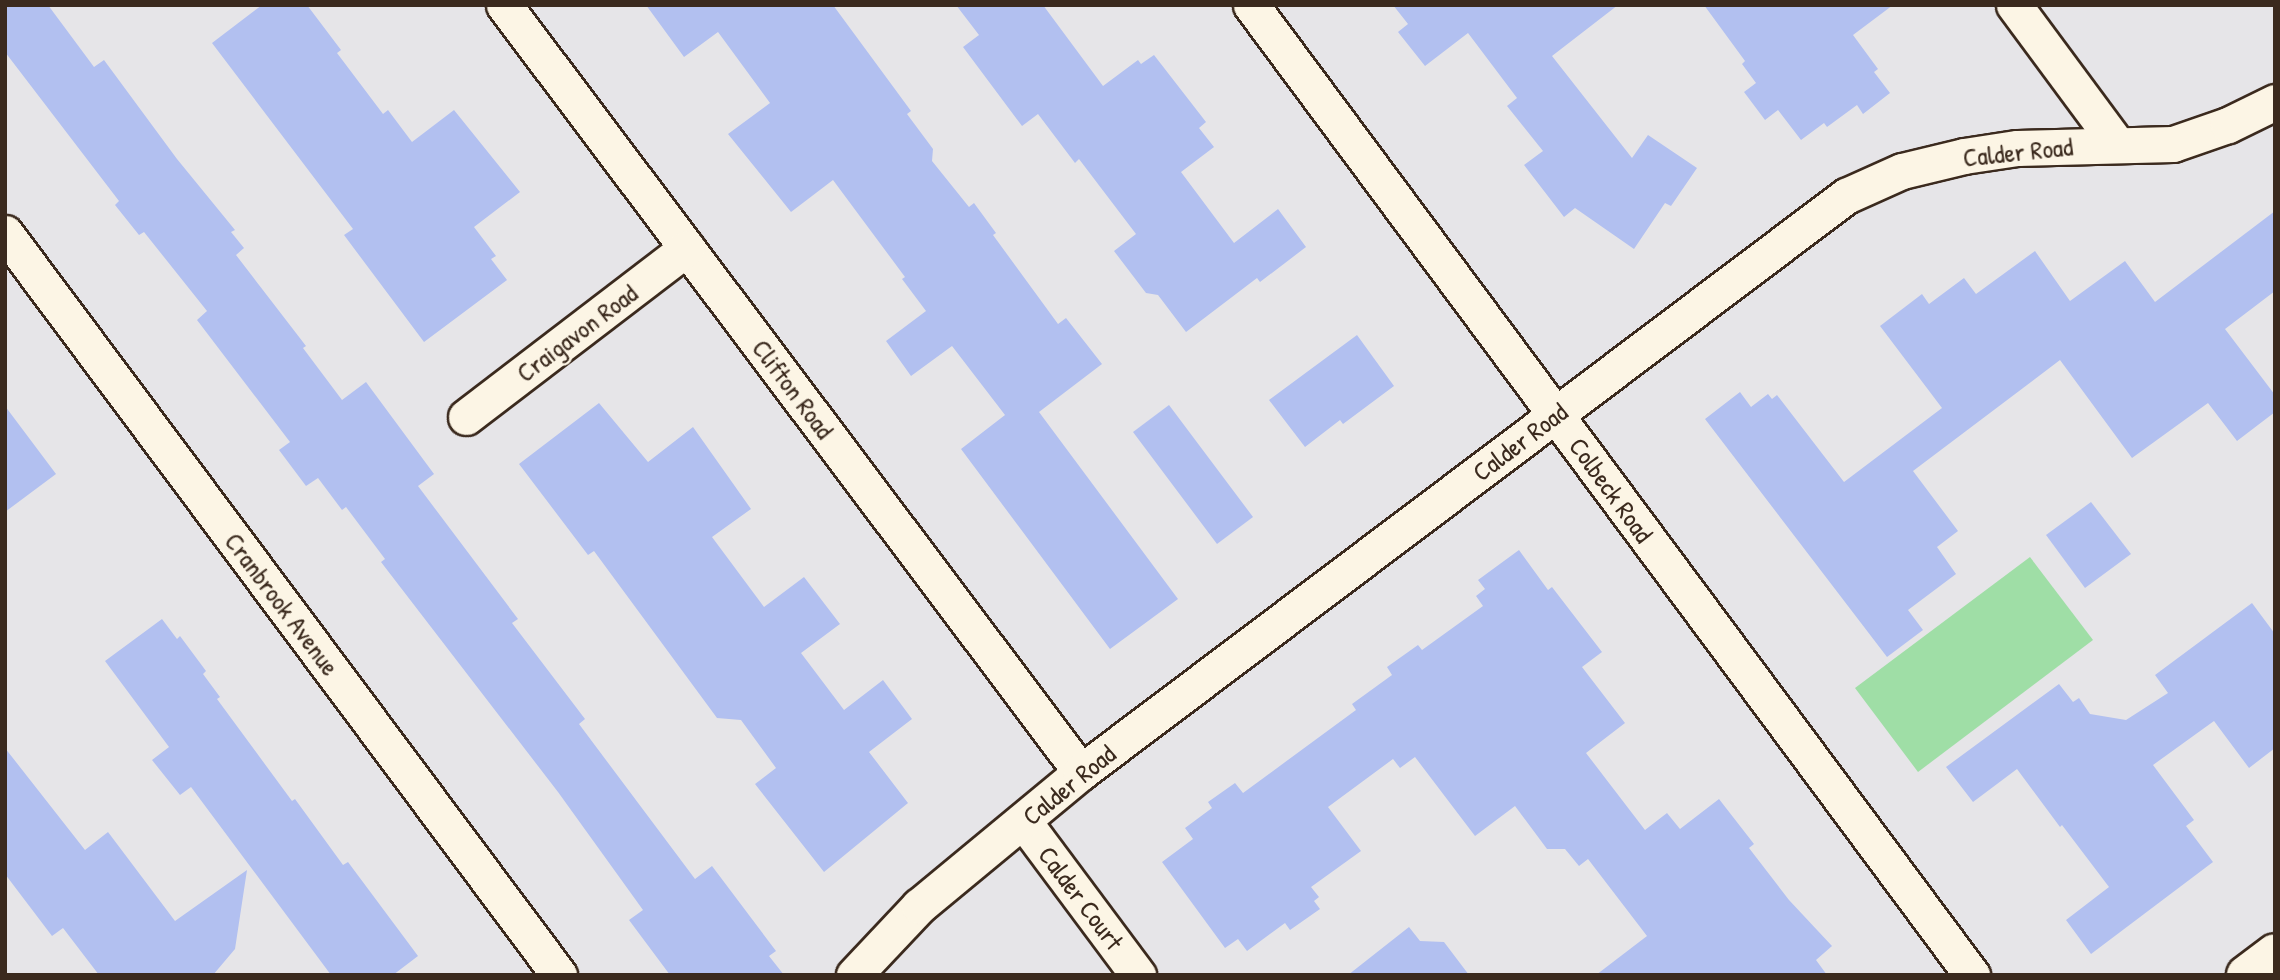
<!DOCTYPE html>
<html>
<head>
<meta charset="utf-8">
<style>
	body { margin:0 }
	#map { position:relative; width:2280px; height:980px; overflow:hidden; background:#e6e5e8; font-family:"Patrick Hand",sans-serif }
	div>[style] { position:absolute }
	.green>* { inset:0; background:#9fdea6 }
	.building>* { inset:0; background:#b2c0f0 }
	.roads { filter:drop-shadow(2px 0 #3b2a1e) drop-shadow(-2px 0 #3b2a1e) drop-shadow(0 2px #3b2a1e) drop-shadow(0 -2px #3b2a1e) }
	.street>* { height:35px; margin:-17.5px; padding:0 17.5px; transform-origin:17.5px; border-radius:17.5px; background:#fcf5e5 }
	.secondary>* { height:38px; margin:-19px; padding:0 19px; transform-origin:19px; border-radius:19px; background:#fcf5e5 }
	span { translate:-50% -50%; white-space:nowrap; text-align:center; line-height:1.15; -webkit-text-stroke:5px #fcf5e5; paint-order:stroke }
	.street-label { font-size:26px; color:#3b2a1e }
	.frame { position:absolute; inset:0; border:7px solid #3b2a1e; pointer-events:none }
</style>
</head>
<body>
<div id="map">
	<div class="green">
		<div style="clip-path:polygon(2030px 557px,2093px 640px,1918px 772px,1855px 688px)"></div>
	</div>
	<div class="building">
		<div style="clip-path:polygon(5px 5px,48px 5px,94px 67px,104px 60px,177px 159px,235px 230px,231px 232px,244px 248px,236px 255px,306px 346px,303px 348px,342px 400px,366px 382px,434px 474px,418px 486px,518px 619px,512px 623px,585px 719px,579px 724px,695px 879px,712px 866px,776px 951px,769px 956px,784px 975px,670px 975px,629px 920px,643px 910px,558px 792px,381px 562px,385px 559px,346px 507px,342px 510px,318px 478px,306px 486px,279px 450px,290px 442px,197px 320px,207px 311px,144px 232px,139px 235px,115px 205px,119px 201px,5px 52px)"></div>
		<div style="clip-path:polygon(262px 5px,307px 5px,341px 50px,337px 53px,383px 114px,388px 110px,412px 142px,454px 110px,520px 192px,474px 227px,496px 256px,491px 259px,507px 280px,424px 342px,344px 235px,353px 229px,212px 43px)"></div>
		<div style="clip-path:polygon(646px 5px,833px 5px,911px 111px,907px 114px,933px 149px,932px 161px,969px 207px,974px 203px,996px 233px,993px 235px,1058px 324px,1066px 318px,1102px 364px,1039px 412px,1178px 599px,1110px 649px,961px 449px,1005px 415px,952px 346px,911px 376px,886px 341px,926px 311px,902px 279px,905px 277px,833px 180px,791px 212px,728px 134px,770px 103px,718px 32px,684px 57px)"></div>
		<div style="clip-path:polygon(956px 5px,1043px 5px,1103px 86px,1138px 60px,1141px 64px,1154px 55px,1206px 122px,1199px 128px,1214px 147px,1181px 172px,1234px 243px,1278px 209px,1306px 247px,1260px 282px,1257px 278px,1186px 332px,1158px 295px,1146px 293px,1114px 251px,1136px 234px,1079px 159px,1075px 163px,1038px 114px,1022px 126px,963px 47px,979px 35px)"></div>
		<div style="clip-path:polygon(1393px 5px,1618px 5px,1552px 56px,1632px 158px,1648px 135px,1697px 168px,1671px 206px,1665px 203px,1634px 249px,1575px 208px,1564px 217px,1524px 165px,1543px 151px,1507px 106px,1517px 98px,1468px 33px,1425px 66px,1398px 32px,1408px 24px)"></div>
		<div style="clip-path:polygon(1704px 5px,1893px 5px,1853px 35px,1878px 69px,1874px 72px,1890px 93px,1863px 114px,1857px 105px,1827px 127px,1824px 123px,1801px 140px,1778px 110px,1765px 120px,1744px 92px,1756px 83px,1742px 64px,1745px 61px)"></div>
		<div style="clip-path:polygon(2275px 211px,2275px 291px,2225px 329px,2275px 395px,2275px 412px,2237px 441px,2208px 403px,2132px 458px,2060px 360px,1913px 471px,1958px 531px,1937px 547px,1956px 574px,1908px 610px,1923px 630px,1887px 657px,1705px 419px,1740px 392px,1751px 407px,1768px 394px,1772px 399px,1777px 395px,1844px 482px,1942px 408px,1880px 326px,1922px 294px,1929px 304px,1964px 278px,1976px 294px,2035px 251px,2070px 301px,2125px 261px,2155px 302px)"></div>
		<div style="clip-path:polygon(1357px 335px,1394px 386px,1343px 424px,1340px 420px,1305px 447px,1269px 400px)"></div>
		<div style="clip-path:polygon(599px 403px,648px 462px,693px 427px,751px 509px,712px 537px,764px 607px,804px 577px,840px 624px,801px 653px,844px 710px,883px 680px,912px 719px,869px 752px,908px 803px,824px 872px,755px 784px,776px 768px,741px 720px,717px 718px,594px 551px,588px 555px,519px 464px)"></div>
		<div style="clip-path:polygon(1169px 405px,1253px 517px,1217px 544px,1133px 432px)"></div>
		<div style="clip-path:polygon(5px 406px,56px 474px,5px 512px)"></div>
		<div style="clip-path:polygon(2091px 502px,2131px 554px,2085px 588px,2046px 535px)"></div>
		<div style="clip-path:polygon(1519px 550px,1548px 590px,1552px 587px,1602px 652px,1582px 667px,1625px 723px,1586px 753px,1645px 830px,1667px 813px,1680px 829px,1719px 799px,1754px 844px,1749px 848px,1789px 900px,1832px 946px,1816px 960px,1827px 975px,1596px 975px,1647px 936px,1588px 859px,1579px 866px,1565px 849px,1547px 849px,1515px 806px,1475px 836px,1415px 757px,1400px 768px,1393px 759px,1328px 807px,1361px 851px,1311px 887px,1319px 897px,1314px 901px,1320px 909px,1290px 930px,1285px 923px,1247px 951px,1238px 939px,1225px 948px,1162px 862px,1193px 839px,1185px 828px,1212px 808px,1208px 802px,1235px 783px,1243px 793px,1356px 710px,1352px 704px,1392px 675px,1387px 667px,1418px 645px,1422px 650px,1483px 606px,1476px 596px,1485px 589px,1478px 580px)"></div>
		<div style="clip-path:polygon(2252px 603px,2275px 634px,2275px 748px,2249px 768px,2214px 721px,2153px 765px,2194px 820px,2186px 826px,2213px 862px,2091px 954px,2066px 920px,2109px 887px,2062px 825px,2060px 827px,2017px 769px,1973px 802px,1946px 767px,2059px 684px,2073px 702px,2079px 698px,2090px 714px,2126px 720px,2168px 693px,2155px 675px)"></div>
		<div style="clip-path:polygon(162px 619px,177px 639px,180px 636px,206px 671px,203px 674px,220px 697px,217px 699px,292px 801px,295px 799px,343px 865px,348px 862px,418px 956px,393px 975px,331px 975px,191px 787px,180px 795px,152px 760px,169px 747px,105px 661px)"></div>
		<div style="clip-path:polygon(5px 748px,85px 850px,108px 832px,175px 921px,247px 870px,235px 949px,213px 975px,99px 975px,63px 928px,52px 936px,5px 874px)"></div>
		<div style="clip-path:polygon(1409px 927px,1420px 941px,1444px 942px,1469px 975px,1348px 975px)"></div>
	</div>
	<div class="roads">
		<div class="street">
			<div style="left:504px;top:5px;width:960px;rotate:53.05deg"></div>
			<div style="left:1251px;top:5px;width:1209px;rotate:53.38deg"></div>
			<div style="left:2014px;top:5px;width:173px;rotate:53.5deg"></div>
			<div style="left:5px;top:233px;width:926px;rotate:53.25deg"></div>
			<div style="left:466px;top:417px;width:278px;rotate:-37.4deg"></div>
			<div style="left:1024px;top:822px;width:191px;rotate:53.3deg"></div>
			<div style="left:854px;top:975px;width:95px;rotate:-46.7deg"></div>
			<div style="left:919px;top:906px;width:210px;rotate:-39.6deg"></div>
			<div style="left:1081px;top:772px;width:958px;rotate:-36.98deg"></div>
			<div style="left:1846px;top:196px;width:61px;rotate:-24.1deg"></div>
			<div style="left:1902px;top:171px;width:64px;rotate:-13.6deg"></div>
			<div style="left:1964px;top:156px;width:54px;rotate:-8.6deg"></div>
			<div style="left:2017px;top:148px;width:156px;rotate:-1.5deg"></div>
			<div style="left:2173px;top:144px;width:58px;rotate:-19.1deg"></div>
			<div style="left:2228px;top:125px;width:52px;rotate:-26.1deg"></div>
		</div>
		<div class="secondary">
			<div style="left:2246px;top:975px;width:36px;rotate:-37deg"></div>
		</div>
	</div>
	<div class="street-label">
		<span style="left:2018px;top:152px;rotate:-6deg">Calder Road</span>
		<span style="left:577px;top:333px;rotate:-37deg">Craigavon Road</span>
		<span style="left:793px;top:389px;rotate:53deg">Clifton Road</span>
		<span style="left:1520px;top:442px;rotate:-37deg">Calder Road</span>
		<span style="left:1611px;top:490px;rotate:54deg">Colbeck Road</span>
		<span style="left:282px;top:604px;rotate:53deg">Cranbrook Avenue</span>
		<span style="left:1069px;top:785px;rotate:-39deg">Calder Road</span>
		<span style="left:1081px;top:898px;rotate:53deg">Calder Court</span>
	</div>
	<div class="frame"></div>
</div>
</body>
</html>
